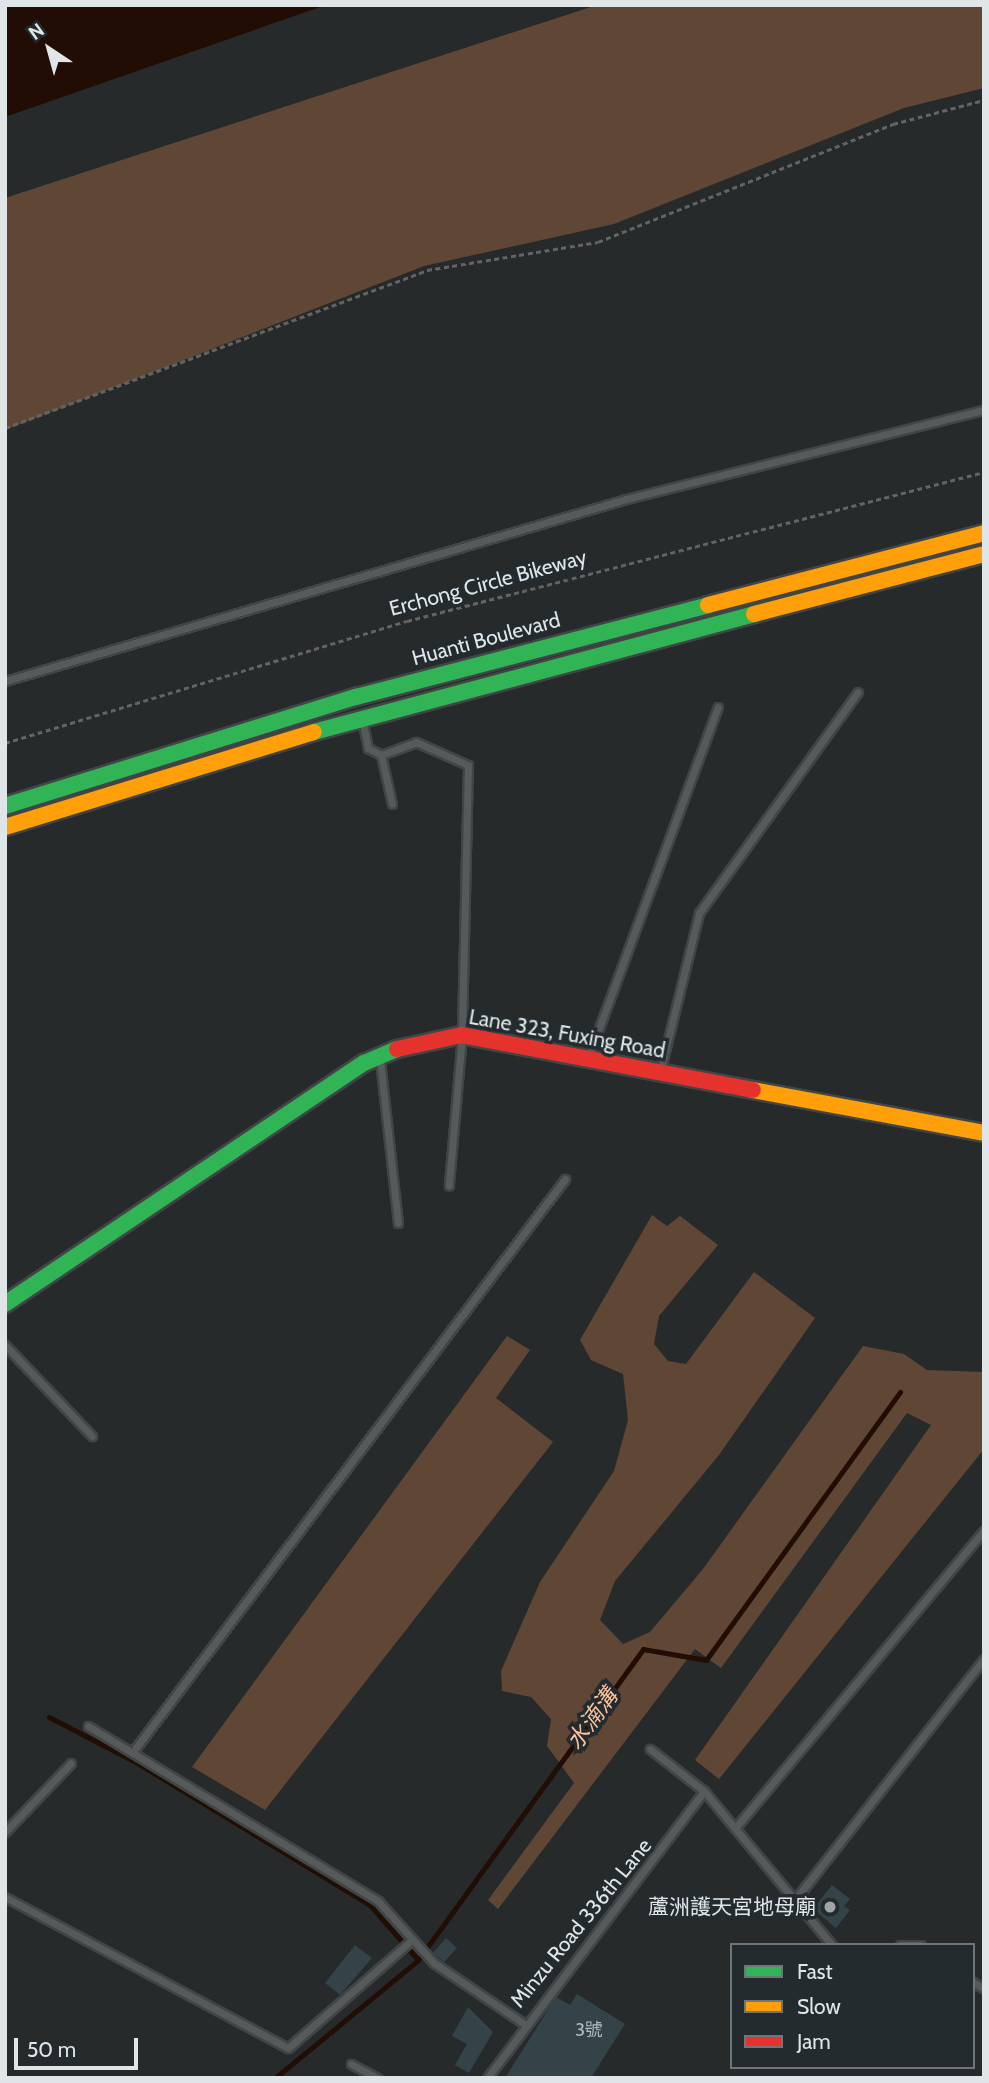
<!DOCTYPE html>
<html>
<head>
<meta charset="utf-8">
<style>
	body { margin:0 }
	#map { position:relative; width:989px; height:2083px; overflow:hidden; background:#262a2b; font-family:Cabin,"Noto Sans TC",sans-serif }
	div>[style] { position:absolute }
	.green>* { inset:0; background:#604735 }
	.water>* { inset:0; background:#210d04 }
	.stream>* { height:5px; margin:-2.5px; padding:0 2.5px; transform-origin:2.5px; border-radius:2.5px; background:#210d04 }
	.building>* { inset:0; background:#334347 }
	.path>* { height:2.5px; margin-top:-1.25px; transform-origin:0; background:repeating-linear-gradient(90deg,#616364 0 5px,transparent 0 8.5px) }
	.roads { filter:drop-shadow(2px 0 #414546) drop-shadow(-2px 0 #414546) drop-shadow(0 2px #414546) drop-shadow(0 -2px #414546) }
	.lane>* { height:7px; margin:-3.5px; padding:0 3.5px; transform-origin:3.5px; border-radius:3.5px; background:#575a5b }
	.fast>* { height:16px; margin:-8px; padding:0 8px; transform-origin:8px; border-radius:8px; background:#30b455 }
	.slow>* { height:16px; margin:-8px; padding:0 8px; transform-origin:8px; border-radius:8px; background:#ff9f0a }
	.jam>* { height:16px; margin:-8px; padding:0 8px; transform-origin:8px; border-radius:8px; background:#e5322d }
	.dots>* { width:19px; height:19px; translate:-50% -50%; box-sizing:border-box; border:4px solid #232b2e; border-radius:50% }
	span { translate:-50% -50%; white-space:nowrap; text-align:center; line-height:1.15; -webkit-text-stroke:7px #232b2e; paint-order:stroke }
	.number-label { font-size:18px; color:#b5bcbf }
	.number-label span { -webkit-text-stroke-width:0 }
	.street-label { font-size:21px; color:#e0e5e7 }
	.poi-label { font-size:21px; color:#e0e5e7 }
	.right { translate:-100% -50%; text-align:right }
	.water-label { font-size:23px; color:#fec29b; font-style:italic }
	.frame { position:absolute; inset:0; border:7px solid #e0e5e7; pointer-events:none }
	.legend { position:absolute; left:730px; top:1943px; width:245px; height:126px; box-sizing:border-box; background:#232b2e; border:2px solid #6f7578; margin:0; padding:9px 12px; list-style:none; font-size:21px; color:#e0e5e7 }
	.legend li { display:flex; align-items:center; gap:14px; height:35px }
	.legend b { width:35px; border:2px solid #6f7578 }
	.north { position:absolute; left:14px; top:14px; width:70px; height:70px; -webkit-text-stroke:5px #232b2e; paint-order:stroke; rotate:324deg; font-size:19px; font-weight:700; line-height:28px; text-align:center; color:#e0e5e7 }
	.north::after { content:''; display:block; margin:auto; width:24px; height:32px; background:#e0e5e7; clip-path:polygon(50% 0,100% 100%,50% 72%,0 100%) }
	.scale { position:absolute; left:14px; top:2038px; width:124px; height:32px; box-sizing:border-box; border:4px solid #e0e5e7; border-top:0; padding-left:9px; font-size:21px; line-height:24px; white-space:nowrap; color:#e0e5e7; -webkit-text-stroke:5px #232b2e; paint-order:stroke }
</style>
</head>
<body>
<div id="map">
	<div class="green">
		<div style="clip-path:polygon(597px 5px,984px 5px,984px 88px,904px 108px,614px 224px,424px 266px,5px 430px,5px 198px)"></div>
		<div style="clip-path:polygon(652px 1215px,667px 1226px,680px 1216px,718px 1245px,659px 1316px,654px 1344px,668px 1361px,686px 1364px,754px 1272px,815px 1318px,719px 1455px,615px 1581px,600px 1620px,623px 1644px,650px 1632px,703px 1569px,863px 1346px,904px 1354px,927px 1370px,984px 1372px,984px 1449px,719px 1779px,695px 1760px,931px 1425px,907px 1413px,721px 1668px,695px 1649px,498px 1909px,488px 1900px,574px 1783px,547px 1746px,551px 1719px,531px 1697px,502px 1691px,501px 1671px,540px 1582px,614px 1471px,628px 1420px,623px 1374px,591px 1360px,580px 1340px)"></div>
		<div style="clip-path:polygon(507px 1336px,530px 1350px,496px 1398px,553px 1442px,265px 1810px,192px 1767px)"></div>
	</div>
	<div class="water">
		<div style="clip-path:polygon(5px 5px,326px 5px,5px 117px)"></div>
	</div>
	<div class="stream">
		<div style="left:49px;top:1717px;width:96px;rotate:27.4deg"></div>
		<div style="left:134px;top:1761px;width:276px;rotate:31.4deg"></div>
		<div style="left:370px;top:1905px;width:73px;rotate:48.9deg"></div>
		<div style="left:275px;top:2078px;width:185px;rotate:-39.5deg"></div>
		<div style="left:418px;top:1960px;width:384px;rotate:-54.1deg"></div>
		<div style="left:643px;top:1649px;width:64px;rotate:9.9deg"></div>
		<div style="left:706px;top:1660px;width:331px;rotate:-54.1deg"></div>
	</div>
	<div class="building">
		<div style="clip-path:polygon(832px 1885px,850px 1899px,844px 1906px,850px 1910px,836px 1928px,813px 1909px)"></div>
		<div style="clip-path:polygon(446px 1938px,457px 1948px,444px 1962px,433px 1953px)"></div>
		<div style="clip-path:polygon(355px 1945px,372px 1958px,340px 1995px,325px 1983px)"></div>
		<div style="clip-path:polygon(577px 1994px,625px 2024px,591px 2078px,505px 2078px,556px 1997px,570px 2005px)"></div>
		<div style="clip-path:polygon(468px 2007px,493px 2032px,469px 2073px,455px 2065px,467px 2044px,452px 2036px)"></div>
	</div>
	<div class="path">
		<div style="left:5px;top:428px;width:451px;rotate:-20.5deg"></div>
		<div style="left:427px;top:270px;width:173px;rotate:-9.3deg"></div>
		<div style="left:598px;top:242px;width:318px;rotate:-21.8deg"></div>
		<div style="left:893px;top:124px;width:94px;rotate:-14.8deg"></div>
		<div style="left:5px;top:743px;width:420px;rotate:-16.9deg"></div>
		<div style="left:407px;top:621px;width:596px;rotate:-14.48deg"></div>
	</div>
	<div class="roads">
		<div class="lane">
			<div style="left:5px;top:681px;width:647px;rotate:-16.33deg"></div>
			<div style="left:626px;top:499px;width:369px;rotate:-14deg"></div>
			<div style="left:362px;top:718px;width:31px;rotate:79deg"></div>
			<div style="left:368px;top:748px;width:15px;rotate:28deg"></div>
			<div style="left:381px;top:755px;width:37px;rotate:-20deg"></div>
			<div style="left:416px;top:742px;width:57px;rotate:23.9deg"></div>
			<div style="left:468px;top:765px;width:270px;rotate:91.3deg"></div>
			<div style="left:462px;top:1035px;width:151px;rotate:95deg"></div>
			<div style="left:381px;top:755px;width:50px;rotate:77.3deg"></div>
			<div style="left:588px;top:1058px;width:374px;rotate:-69.7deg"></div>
			<div style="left:380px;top:1060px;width:164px;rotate:83.7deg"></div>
			<div style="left:660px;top:1072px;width:164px;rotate:-76.2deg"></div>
			<div style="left:699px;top:913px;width:272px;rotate:-54.3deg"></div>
			<div style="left:5px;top:1345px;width:126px;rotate:46.3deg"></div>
			<div style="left:88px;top:1726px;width:339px;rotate:31.1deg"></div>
			<div style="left:378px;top:1901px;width:84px;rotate:47.9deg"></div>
			<div style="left:434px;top:1963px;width:107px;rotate:34deg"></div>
			<div style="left:135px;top:1749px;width:714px;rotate:-52.97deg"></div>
			<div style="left:650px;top:1749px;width:68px;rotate:37.9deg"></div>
			<div style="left:704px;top:1791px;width:200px;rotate:50.3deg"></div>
			<div style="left:736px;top:1827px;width:387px;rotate:-50.1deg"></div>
			<div style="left:5px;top:1832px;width:95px;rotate:-46.3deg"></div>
			<div style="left:5px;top:1897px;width:321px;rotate:28.1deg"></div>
			<div style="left:288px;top:2048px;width:164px;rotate:-41.1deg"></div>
			<div style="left:794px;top:1901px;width:308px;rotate:-51.9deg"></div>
			<div style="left:900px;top:1945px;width:21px"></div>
			<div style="left:973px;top:1982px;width:13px;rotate:32deg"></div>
			<div style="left:351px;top:2064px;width:30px;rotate:28deg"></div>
			<div style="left:487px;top:2078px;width:360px;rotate:-52.9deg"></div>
		</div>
		<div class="fast">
			<div style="left:314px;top:732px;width:456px;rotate:-15deg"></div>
			<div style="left:5px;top:806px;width:368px;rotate:-17.3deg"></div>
			<div style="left:356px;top:697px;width:364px;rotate:-14.6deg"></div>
			<div style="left:5px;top:1304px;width:432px;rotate:-33.9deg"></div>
			<div style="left:364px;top:1063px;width:36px;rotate:-23deg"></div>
		</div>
		<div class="slow">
			<div style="left:708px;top:605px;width:285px;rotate:-14.6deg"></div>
			<div style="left:754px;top:614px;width:238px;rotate:-14.6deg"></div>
			<div style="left:5px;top:827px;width:323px;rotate:-17.1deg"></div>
			<div style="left:753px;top:1090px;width:235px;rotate:10.5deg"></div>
		</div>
		<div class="jam">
			<div style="left:397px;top:1049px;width:66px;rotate:-12.2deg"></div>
			<div style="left:462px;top:1035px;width:296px;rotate:10.7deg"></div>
		</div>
	</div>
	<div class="dots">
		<div style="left:830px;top:1907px;background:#9fa4a5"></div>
	</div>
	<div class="number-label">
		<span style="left:589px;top:2030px">3號</span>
	</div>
	<div class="street-label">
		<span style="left:488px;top:583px;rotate:-15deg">Erchong Circle Bikeway</span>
		<span style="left:486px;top:639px;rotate:-15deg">Huanti Boulevard</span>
		<span style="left:567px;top:1034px;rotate:10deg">Lane 323, Fuxing Road</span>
		<span style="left:581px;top:1923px;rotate:-51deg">Minzu Road 336th Lane</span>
	</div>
	<div class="poi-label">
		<span class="right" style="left:816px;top:1907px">蘆洲護天宮地母廟</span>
	</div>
	<div class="water-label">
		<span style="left:592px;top:1719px;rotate:-54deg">水湳溝</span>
	</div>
	<div class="frame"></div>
	<ul class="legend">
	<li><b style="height:9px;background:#30b455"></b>Fast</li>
	<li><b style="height:9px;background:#ff9f0a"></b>Slow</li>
	<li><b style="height:9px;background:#e5322d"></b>Jam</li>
	</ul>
	<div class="north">N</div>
	<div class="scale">50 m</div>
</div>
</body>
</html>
